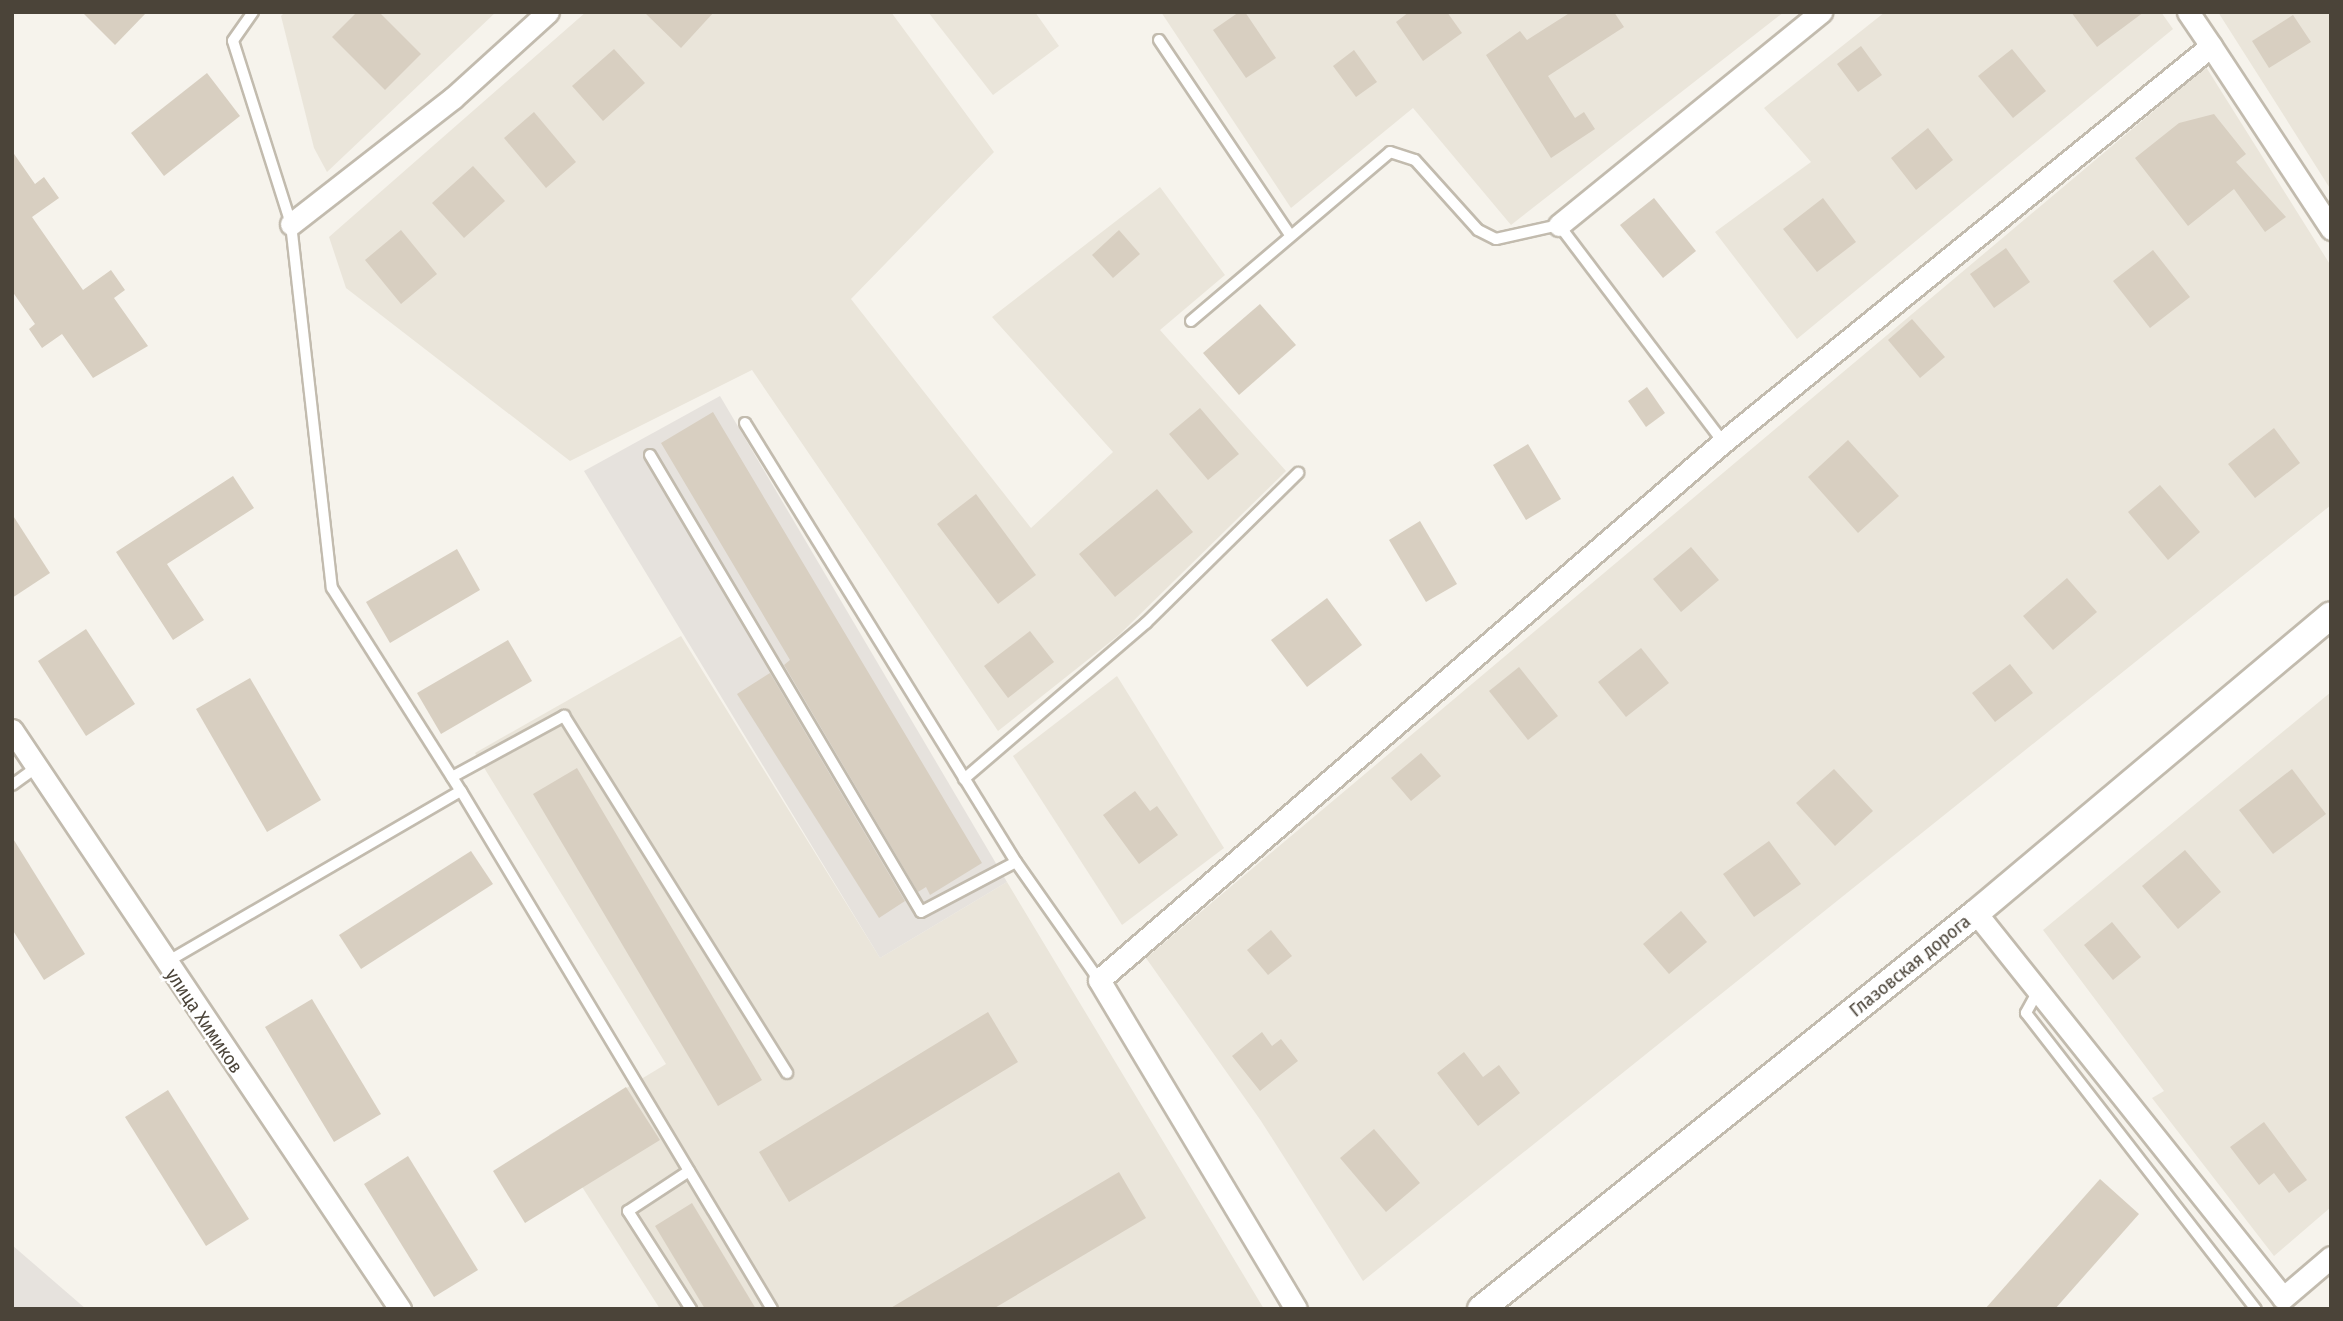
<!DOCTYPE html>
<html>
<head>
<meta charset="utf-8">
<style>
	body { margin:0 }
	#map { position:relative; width:2343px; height:1321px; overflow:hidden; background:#f6f3ec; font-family:"Fira Sans Condensed",sans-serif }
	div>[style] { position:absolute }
	.residential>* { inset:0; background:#eae5da }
	.industrial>* { inset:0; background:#e6e2dd }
	.building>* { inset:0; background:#d8cfc1 }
	.roads { filter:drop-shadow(2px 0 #c2bbae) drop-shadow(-2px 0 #c2bbae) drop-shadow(0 2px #c2bbae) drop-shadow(0 -2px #c2bbae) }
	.service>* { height:10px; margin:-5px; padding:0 5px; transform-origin:5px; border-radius:5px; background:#fff }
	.minor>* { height:21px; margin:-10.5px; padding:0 10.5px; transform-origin:10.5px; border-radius:10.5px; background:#fff }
	.tertiary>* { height:26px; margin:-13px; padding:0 13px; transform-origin:13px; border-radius:13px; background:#fff }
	span { translate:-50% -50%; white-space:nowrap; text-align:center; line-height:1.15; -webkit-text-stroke:5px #fff; paint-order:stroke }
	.street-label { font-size:19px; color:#4b4439 }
	.frame { position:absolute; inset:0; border:14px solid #4b4439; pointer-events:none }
</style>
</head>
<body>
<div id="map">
	<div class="residential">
		<div style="clip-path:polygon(285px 12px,496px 12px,327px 172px,314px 148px,281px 16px)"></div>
		<div style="clip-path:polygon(586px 12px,891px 12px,994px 152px,851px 299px,1031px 528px,1113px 452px,992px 317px,1160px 187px,1225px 275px,1160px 330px,1286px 471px,1119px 635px,998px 731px,752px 370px,570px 461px,346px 288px,329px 237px)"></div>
		<div style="clip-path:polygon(928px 12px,1035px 12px,1059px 46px,993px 95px)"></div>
		<div style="clip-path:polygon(1161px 12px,1540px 13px,1784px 12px,1511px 225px,1413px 108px,1291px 208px)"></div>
		<div style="clip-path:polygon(1885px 12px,2161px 12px,2173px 29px,1797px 339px,1715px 232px,1811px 162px,1764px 108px)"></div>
		<div style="clip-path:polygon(2218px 12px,2331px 12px,2331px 190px,2274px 100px)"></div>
		<div style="clip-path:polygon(2206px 67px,2331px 266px,2331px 505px,1363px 1281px,1261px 1121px,1146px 958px)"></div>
		<div style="clip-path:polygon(681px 636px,880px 958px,1007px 882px,1264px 1309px,660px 1309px,549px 1135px,666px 1064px,475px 753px)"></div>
		<div style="clip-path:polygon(1117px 676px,1224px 848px,1122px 925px,1013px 756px)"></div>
		<div style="clip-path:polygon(2331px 692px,2331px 1207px,2274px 1256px,2152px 1098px,2164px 1091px,2043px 930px)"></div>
	</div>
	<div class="industrial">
		<div style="clip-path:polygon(720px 396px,1007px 882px,880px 958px,584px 471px)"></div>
		<div style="clip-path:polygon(12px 1245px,86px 1309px,12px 1309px)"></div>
	</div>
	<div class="building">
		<div style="clip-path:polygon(82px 12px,147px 12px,115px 45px)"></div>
		<div style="clip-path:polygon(357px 12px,379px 12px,421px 54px,385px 90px,332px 37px)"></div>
		<div style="clip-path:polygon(644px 12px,714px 12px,681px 48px)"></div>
		<div style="clip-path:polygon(1239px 12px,1245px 12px,1276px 58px,1246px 78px,1213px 30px)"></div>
		<div style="clip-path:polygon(1409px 12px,1447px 12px,1462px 33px,1423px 61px,1396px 22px)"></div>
		<div style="clip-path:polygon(1571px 12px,1614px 12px,1624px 27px,1548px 76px,1575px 118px,1584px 112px,1595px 129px,1551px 158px,1486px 55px,1520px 31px,1527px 40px)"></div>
		<div style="clip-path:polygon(2071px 12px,2144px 12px,2097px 47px)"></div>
		<div style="clip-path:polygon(2293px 15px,2311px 42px,2269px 68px,2252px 41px)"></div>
		<div style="clip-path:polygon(1861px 46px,1882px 75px,1858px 92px,1837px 64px)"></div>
		<div style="clip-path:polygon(614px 49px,645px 83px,603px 121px,572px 86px)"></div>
		<div style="clip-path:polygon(2012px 49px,2046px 91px,2013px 118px,1978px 76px)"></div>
		<div style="clip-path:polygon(1354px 50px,1377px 82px,1356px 97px,1333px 66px)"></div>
		<div style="clip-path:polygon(207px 73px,240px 116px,164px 176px,131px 133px)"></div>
		<div style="clip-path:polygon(534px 112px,576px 162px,546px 188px,504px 138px)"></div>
		<div style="clip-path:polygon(2214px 114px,2246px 154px,2236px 162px,2286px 217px,2265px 232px,2234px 189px,2188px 226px,2135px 158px,2179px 123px)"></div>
		<div style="clip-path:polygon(1928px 128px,1953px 160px,1916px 190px,1891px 158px)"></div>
		<div style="clip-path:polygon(12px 151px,35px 184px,44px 177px,59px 198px,32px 217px,83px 290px,111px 270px,125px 290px,114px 298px,148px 346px,93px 378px,62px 334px,42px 348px,29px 329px,35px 324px,12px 291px)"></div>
		<div style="clip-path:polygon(473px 166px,505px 201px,464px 238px,432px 203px)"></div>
		<div style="clip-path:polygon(1654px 198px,1696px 251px,1663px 278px,1620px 225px)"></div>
		<div style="clip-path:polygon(1823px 198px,1856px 242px,1817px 272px,1783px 229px)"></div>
		<div style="clip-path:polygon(401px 230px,437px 274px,401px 304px,365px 260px)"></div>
		<div style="clip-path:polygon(1119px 230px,1140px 254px,1113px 278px,1092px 255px)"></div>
		<div style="clip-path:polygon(2006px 248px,2030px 282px,1994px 308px,1970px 274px)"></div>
		<div style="clip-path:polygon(2153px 250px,2190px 297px,2150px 328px,2113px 281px)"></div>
		<div style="clip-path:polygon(1260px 304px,1296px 345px,1239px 395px,1203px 353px)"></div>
		<div style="clip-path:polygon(1912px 319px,1945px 357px,1920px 378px,1888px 340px)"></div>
		<div style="clip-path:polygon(1647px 387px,1665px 413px,1646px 427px,1628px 401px)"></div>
		<div style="clip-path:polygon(1200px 408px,1239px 454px,1208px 480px,1169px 434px)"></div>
		<div style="clip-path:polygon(713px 412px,982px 863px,930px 895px,926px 887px,918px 892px,784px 665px,790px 660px,661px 443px)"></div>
		<div style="clip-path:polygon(2274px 428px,2300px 463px,2255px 498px,2228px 464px)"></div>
		<div style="clip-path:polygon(1848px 440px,1899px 496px,1858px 533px,1808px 477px)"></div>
		<div style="clip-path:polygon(1528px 444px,1561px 499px,1526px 520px,1493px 465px)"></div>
		<div style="clip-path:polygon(233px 476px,254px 508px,167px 564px,204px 620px,173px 640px,116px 552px)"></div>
		<div style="clip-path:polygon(2160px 485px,2200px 532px,2168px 560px,2128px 512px)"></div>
		<div style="clip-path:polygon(1157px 489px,1193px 532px,1115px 597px,1079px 554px)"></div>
		<div style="clip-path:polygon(976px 494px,1036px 575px,998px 604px,937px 524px)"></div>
		<div style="clip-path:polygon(12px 514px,50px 573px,12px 598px)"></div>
		<div style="clip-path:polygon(1420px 521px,1457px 584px,1426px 602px,1389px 540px)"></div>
		<div style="clip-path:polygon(1691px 547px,1719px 580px,1681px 612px,1653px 579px)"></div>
		<div style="clip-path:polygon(457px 549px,480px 590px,390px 643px,366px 602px)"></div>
		<div style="clip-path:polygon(2067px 578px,2097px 612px,2053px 650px,2023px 616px)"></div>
		<div style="clip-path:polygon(1327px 598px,1362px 645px,1307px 687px,1271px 640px)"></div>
		<div style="clip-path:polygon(86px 629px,135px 704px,86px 736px,38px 661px)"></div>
		<div style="clip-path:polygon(1030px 631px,1054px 662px,1008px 698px,984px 666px)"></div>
		<div style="clip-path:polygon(508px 640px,532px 681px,441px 734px,417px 693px)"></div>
		<div style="clip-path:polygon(1641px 648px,1669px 683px,1626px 717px,1598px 682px)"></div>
		<div style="clip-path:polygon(2010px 664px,2033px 693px,1995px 722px,1972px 693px)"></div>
		<div style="clip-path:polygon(1519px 667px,1558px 716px,1528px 740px,1489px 691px)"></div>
		<div style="clip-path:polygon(770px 673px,905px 901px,879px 918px,737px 694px)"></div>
		<div style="clip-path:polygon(250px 678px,321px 800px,267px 832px,196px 709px)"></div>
		<div style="clip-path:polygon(1421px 753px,1441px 776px,1411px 801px,1391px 778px)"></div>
		<div style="clip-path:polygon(577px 768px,762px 1080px,718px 1106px,533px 794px)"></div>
		<div style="clip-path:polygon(1834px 769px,1873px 811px,1835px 846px,1796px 803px)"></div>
		<div style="clip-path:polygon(2292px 769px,2326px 814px,2273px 854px,2239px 810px)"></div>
		<div style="clip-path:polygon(1135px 791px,1150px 811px,1157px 806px,1178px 835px,1139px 864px,1103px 815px)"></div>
		<div style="clip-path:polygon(12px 837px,85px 954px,44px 980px,12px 929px)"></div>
		<div style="clip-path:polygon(1769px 841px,1801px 884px,1754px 917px,1723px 874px)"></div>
		<div style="clip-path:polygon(2185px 850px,2221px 892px,2178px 929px,2142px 886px)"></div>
		<div style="clip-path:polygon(471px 851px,493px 884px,361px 969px,339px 935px)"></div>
		<div style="clip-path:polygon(1681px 911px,1707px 942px,1669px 974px,1643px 944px)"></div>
		<div style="clip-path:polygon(2112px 922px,2141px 957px,2113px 980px,2084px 945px)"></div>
		<div style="clip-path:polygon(1271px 930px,1292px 956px,1268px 975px,1247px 950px)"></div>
		<div style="clip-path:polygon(312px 999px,381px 1114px,334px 1142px,265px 1027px)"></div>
		<div style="clip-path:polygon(988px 1012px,1018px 1062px,789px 1202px,759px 1152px)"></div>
		<div style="clip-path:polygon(1262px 1032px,1272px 1046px,1281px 1039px,1298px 1061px,1260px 1091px,1232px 1056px)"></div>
		<div style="clip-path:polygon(1464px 1052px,1483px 1077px,1499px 1065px,1520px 1093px,1478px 1126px,1437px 1073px)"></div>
		<div style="clip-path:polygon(626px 1087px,660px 1140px,525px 1223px,493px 1171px)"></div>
		<div style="clip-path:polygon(168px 1090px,249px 1219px,206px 1246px,125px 1117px)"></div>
		<div style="clip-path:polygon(2264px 1122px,2307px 1180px,2289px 1193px,2274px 1173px,2259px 1185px,2230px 1147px)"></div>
		<div style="clip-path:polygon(1374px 1129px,1420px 1183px,1386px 1212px,1340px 1158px)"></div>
		<div style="clip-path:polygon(408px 1156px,478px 1270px,434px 1297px,364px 1184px)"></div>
		<div style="clip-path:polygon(1119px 1172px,1146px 1218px,993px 1309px,889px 1309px)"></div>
		<div style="clip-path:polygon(2100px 1179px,2139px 1214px,2055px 1309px,1985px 1309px)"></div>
		<div style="clip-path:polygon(692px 1203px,756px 1309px,705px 1309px,655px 1226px)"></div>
	</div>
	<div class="roads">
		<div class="service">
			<div style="left:253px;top:12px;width:35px;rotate:125deg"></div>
			<div style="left:233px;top:41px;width:192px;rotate:72.4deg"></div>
			<div style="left:291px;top:224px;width:366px;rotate:83.6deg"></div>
			<div style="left:332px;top:588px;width:241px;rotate:57.6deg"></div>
			<div style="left:1159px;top:40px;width:235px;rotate:56.1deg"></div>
			<div style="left:1191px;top:321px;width:261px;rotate:-40.3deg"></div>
			<div style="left:1390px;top:152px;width:26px;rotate:18deg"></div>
			<div style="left:1415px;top:160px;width:94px;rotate:48deg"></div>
			<div style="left:1478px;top:230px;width:20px;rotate:27deg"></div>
			<div style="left:1496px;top:239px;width:65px;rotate:-12.5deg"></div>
			<div style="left:1559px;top:225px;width:272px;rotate:52.9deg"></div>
			<div style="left:745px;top:423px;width:516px;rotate:58.31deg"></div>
			<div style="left:1016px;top:862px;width:144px;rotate:54.9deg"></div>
			<div style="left:650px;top:455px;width:531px;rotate:59.33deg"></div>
			<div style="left:921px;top:912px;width:107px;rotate:-27.8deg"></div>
			<div style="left:452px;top:777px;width:128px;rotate:-28.6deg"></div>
			<div style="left:564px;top:716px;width:421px;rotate:58deg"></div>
			<div style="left:964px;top:779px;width:240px;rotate:-40.6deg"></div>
			<div style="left:1146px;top:623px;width:214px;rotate:-44.6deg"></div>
			<div style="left:12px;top:785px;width:31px;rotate:-36deg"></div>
			<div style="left:165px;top:963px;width:342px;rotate:-30.2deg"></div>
			<div style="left:461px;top:791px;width:604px;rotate:59.02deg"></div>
			<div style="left:2038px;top:991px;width:25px;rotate:119deg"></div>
			<div style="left:2026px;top:1013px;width:375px;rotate:52.2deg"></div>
			<div style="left:689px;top:1171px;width:73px;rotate:146.7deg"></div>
			<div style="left:628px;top:1211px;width:117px;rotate:57.3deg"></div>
		</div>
		<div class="minor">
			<div style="left:2211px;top:46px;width:219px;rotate:56.7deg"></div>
			<div style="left:291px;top:224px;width:205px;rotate:-37.9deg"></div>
			<div style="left:453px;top:98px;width:128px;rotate:-42.2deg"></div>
			<div style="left:1559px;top:225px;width:338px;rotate:-39.1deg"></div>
			<div style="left:12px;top:730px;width:697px;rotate:56.17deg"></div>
			<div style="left:1976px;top:913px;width:492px;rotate:51.4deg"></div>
			<div style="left:2283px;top:1298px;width:63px;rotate:-40.5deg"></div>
			<div style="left:1296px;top:1309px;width:383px;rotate:-120.9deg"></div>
			<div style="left:1099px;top:980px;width:824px;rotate:-40.77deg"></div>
			<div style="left:1723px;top:442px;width:628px;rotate:-39.06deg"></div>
			<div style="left:2211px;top:46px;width:41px;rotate:-124.1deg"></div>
		</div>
		<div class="tertiary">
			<div style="left:1481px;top:1309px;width:634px;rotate:-38.66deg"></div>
			<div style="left:1976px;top:913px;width:463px;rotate:-40deg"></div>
		</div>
	</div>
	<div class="street-label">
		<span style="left:1910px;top:966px;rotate:-39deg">Глазовская дорога</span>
		<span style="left:204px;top:1021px;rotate:56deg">улица Химиков</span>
	</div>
	<div class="frame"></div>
</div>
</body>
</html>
